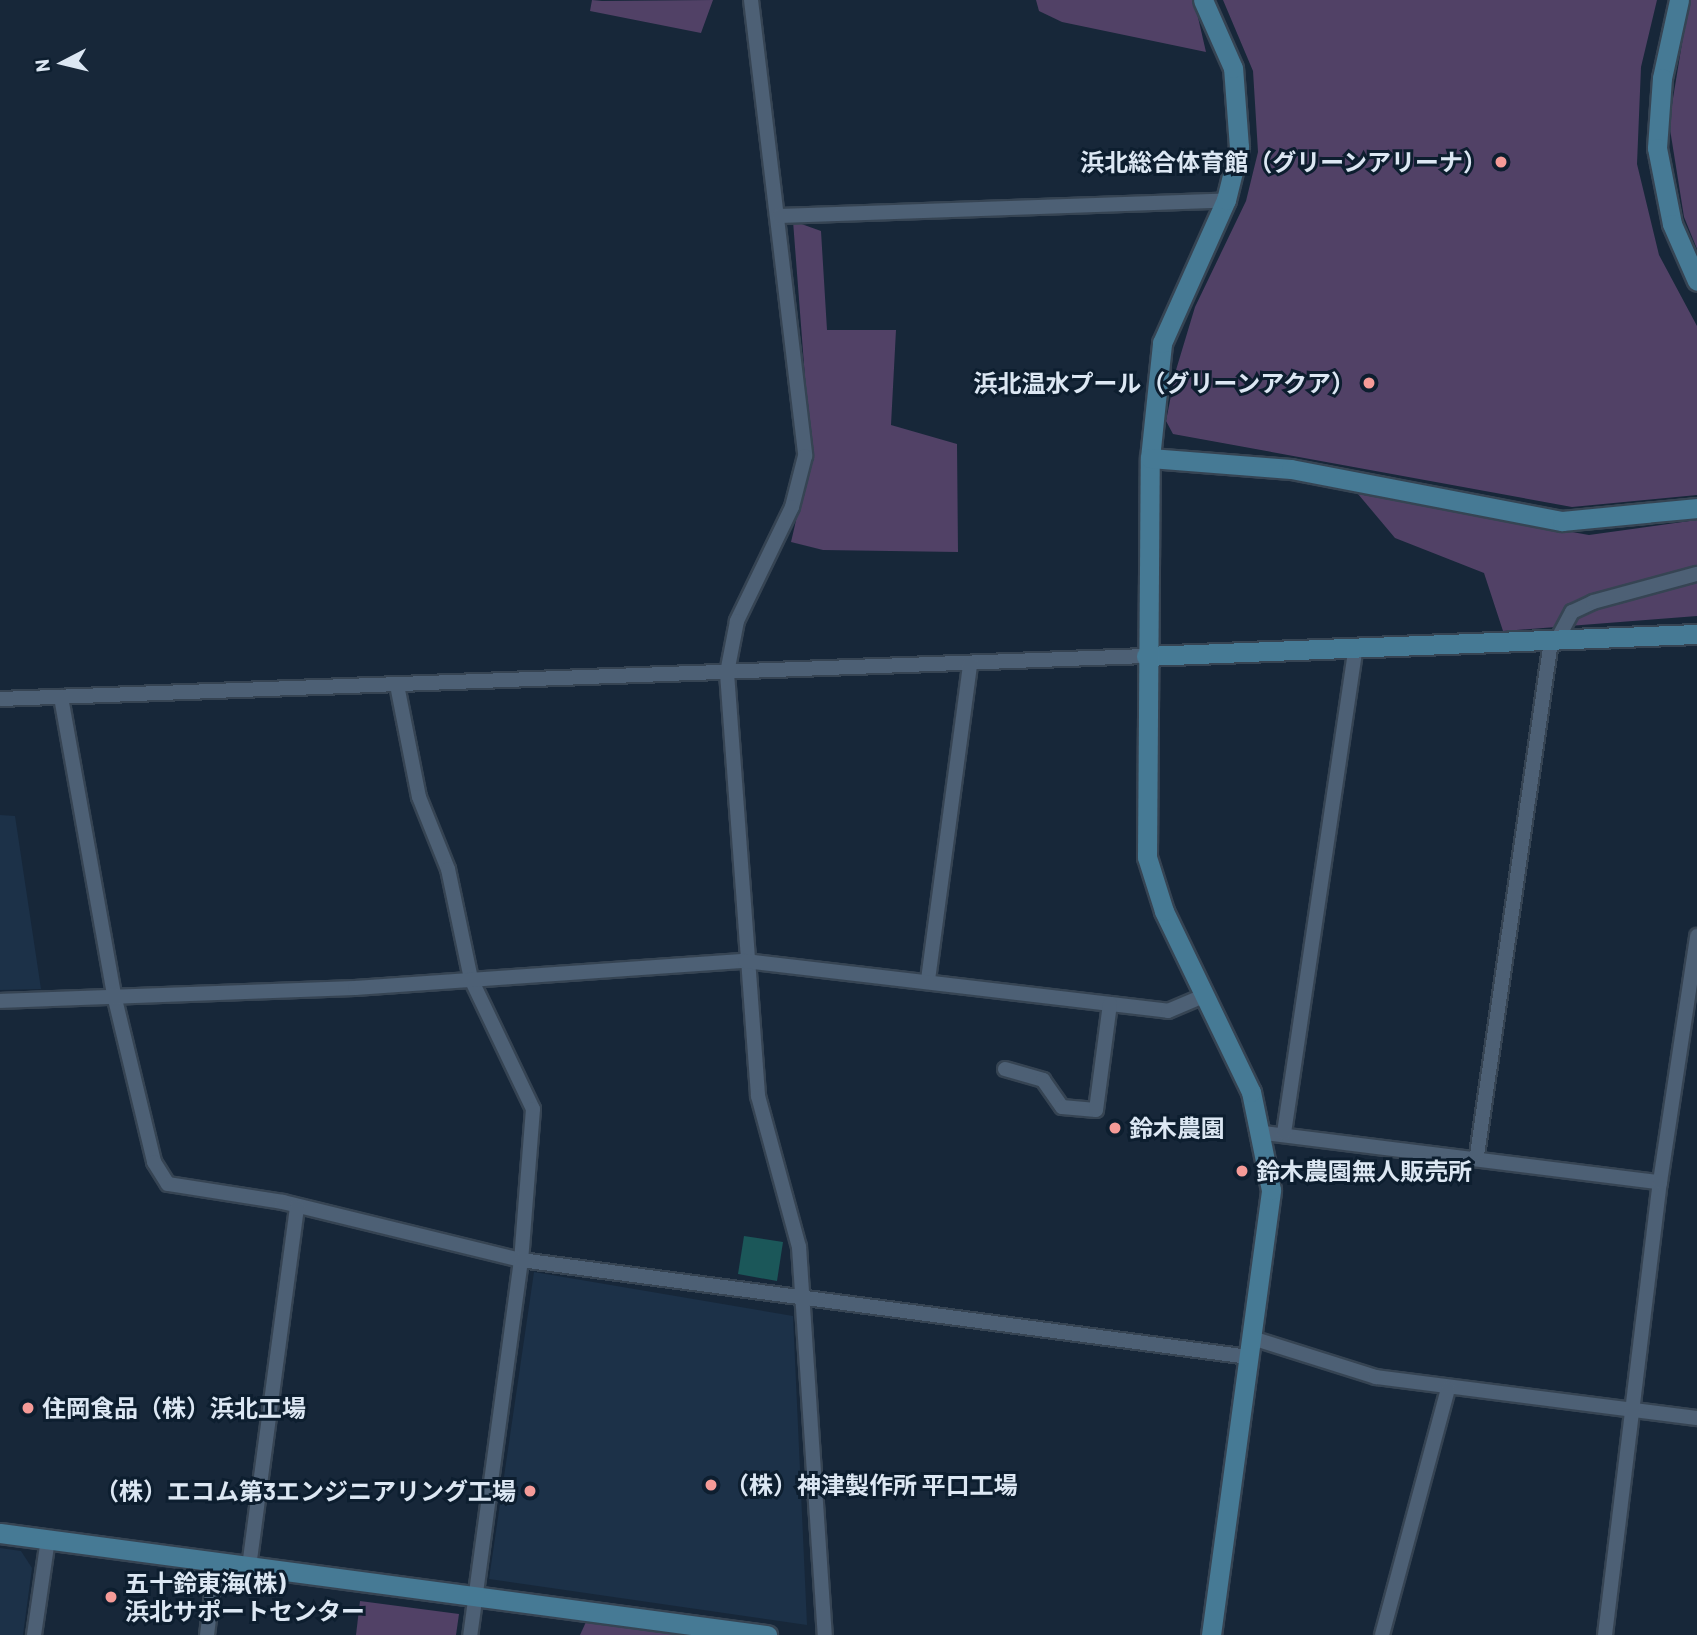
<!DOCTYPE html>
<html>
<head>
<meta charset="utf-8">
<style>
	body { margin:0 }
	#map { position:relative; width:1697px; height:1635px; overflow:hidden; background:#172739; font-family:Barlow,"Noto Sans JP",sans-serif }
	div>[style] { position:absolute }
	.built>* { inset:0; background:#1c3148 }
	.green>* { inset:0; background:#514166 }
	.water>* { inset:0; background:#1b5759 }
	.roads { filter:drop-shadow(2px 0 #364453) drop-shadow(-2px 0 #364453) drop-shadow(0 2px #364453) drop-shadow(0 -2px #364453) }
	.street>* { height:14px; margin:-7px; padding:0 7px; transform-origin:7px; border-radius:7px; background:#4d6075 }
	.secondary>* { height:19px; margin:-9.5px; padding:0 9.5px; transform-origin:9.5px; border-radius:9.5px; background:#467a95 }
	.dots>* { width:19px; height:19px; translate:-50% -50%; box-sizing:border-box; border:4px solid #0d1e2f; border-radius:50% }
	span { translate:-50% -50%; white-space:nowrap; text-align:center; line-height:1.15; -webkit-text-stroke:6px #0d1e2f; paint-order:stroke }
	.poi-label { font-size:24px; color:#dce7f3; font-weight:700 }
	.right { translate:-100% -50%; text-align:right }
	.left { translate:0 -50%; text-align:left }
	.north { position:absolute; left:28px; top:28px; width:70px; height:70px; -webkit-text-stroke:5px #0d1e2f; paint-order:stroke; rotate:263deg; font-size:19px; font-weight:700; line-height:28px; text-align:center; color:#dce7f3 }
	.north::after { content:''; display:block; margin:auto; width:24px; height:32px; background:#dce7f3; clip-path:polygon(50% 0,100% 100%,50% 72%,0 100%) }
</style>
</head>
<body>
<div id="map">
	<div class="built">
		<div style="clip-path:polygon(0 815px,15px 816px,41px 989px,0 990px)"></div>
		<div style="clip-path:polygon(534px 1272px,793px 1316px,807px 1625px,489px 1579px)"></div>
		<div style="clip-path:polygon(0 1548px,21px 1551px,32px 1568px,23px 1635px,0 1635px)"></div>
	</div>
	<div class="green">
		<div style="clip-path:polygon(592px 0,602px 1px,713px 0,701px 33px,590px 11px)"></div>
		<div style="clip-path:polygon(1036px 0,1194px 0,1206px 52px,1062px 22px,1039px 11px)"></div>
		<div style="clip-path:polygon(1223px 0,1657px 0,1641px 67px,1637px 164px,1659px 255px,1697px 326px,1697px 495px,1572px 507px,1173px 434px,1166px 421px,1176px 370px,1195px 307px,1246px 201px,1258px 152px,1253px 71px)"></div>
		<div style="clip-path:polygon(1689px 0,1697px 0,1697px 249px,1684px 217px,1669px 123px)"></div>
		<div style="clip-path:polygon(793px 221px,821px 231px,827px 330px,896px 330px,891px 425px,957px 444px,958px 552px,823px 550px,791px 542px,811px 456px)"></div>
		<div style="clip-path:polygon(1358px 494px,1589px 535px,1697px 520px,1697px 616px,1503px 631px,1484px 573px,1395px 538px)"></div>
		<div style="clip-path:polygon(360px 1601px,459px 1614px,456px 1635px,356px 1635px)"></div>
		<div style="clip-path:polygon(591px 1611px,693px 1635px,580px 1635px)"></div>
	</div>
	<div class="water">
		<div style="clip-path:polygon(744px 1236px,783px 1242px,777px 1281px,738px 1274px)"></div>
	</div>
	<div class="roads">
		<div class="street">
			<div style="left:751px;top:0;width:459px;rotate:83.2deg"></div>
			<div style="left:805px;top:456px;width:53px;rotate:104.3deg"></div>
			<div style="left:792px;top:507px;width:127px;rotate:115.8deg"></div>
			<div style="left:737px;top:621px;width:53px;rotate:100.9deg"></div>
			<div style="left:727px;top:673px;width:424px;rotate:85.8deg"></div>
			<div style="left:758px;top:1096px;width:156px;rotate:74.8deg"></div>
			<div style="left:799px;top:1247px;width:389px;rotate:86.2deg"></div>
			<div style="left:779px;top:216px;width:447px;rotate:-2deg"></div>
			<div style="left:1557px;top:640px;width:32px;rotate:-62deg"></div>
			<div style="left:1572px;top:612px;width:23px;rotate:-25deg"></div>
			<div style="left:1593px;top:602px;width:108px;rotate:-15.1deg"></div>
			<div style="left:397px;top:685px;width:114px;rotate:78.9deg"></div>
			<div style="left:419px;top:797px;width:78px;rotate:68.1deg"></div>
			<div style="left:448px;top:869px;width:112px;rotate:78.2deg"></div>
			<div style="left:471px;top:979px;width:144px;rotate:64.5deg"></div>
			<div style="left:533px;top:1109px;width:151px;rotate:94.5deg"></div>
			<div style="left:521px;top:1260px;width:378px;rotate:97.7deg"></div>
			<div style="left:61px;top:697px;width:307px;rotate:79.9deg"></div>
			<div style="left:115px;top:999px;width:168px;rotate:76.5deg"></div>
			<div style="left:154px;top:1162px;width:26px;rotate:58deg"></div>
			<div style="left:168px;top:1184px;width:116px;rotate:8.9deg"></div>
			<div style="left:283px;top:1202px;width:245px;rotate:13.7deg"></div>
			<div style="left:521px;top:1260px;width:734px;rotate:7.59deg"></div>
			<div style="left:0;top:699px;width:1147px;rotate:-2.15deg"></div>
			<div style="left:928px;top:980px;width:319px;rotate:-82.4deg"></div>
			<div style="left:0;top:1001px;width:355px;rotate:-2.1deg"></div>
			<div style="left:355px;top:988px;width:391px;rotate:-4deg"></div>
			<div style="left:745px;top:961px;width:426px;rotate:6.7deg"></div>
			<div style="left:1168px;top:1011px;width:39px;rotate:-23deg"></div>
			<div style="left:1005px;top:1069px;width:40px;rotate:16deg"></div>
			<div style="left:1043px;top:1080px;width:33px;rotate:55deg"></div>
			<div style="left:1062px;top:1107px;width:34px;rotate:5deg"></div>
			<div style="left:1096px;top:1110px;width:107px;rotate:-82.5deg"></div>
			<div style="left:1264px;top:1133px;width:399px;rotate:7.1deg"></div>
			<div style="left:1284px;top:1133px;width:487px;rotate:-81.6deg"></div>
			<div style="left:1477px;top:1155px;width:519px;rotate:-81.81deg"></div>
			<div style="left:1252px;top:1338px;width:130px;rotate:17.5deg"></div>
			<div style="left:1376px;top:1377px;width:324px;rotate:7.3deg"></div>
			<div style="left:249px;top:1567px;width:363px;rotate:-82.4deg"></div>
			<div style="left:34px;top:1635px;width:97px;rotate:-81.7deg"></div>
			<div style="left:207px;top:1635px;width:73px;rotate:-82.9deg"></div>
			<div style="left:1382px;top:1635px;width:255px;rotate:-75deg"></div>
			<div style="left:1605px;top:1635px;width:456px;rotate:-83.1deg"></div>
			<div style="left:1660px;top:1182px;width:249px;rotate:-81.4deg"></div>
		</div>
		<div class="secondary">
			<div style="left:1679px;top:0;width:80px;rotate:102.3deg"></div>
			<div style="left:1662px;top:78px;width:70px;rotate:94.1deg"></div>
			<div style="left:1657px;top:148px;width:77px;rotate:78.8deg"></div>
			<div style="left:1672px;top:224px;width:62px;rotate:66.3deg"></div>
			<div style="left:1150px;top:458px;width:116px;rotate:-84deg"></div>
			<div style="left:1162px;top:343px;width:157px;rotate:-65.9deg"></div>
			<div style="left:1226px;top:200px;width:55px;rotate:-76.2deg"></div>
			<div style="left:1239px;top:147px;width:79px;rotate:-94.3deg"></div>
			<div style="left:1233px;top:68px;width:74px;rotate:-113.8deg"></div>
			<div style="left:1146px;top:656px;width:551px;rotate:-2.29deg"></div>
			<div style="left:0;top:1533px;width:774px;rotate:7.58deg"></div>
			<div style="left:1211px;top:1635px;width:449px;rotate:-82.3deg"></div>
			<div style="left:1271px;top:1190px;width:100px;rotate:-101.5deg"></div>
			<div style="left:1251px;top:1092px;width:201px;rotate:-115.7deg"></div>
			<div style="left:1164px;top:911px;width:57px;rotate:-107.5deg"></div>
			<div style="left:1147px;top:857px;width:399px;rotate:-89.6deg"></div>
			<div style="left:1150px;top:458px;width:141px;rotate:4.5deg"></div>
			<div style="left:1291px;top:469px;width:276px;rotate:10.9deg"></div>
			<div style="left:1562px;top:521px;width:136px;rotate:-5.5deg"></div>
		</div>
	</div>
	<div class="dots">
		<div style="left:1501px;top:162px;background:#f59b98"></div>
		<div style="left:1369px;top:383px;background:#f59b98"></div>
		<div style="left:1115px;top:1128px;background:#f59b98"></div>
		<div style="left:1242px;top:1171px;background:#f59b98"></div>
		<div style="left:28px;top:1408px;background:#f59b98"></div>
		<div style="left:711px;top:1485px;background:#f59b98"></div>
		<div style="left:530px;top:1491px;background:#f59b98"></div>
		<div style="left:111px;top:1597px;background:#f59b98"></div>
	</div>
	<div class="poi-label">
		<span class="right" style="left:1487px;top:162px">浜北総合体育館（グリーンアリーナ）</span>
		<span class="right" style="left:1355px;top:383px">浜北温水プール（グリーンアクア）</span>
		<span class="left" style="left:1129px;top:1128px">鈴木農園</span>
		<span class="left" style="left:1256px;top:1171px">鈴木農園無人販売所</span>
		<span class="left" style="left:42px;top:1408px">住岡食品（株）浜北工場</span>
		<span class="left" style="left:725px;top:1485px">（株）神津製作所 平口工場</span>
		<span class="right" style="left:516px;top:1491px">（株）エコム第3エンジニアリング工場</span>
		<span class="left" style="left:125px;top:1597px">五十鈴東海(株)<br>浜北サポートセンター</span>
	</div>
	<div class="north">N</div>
</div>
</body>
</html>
